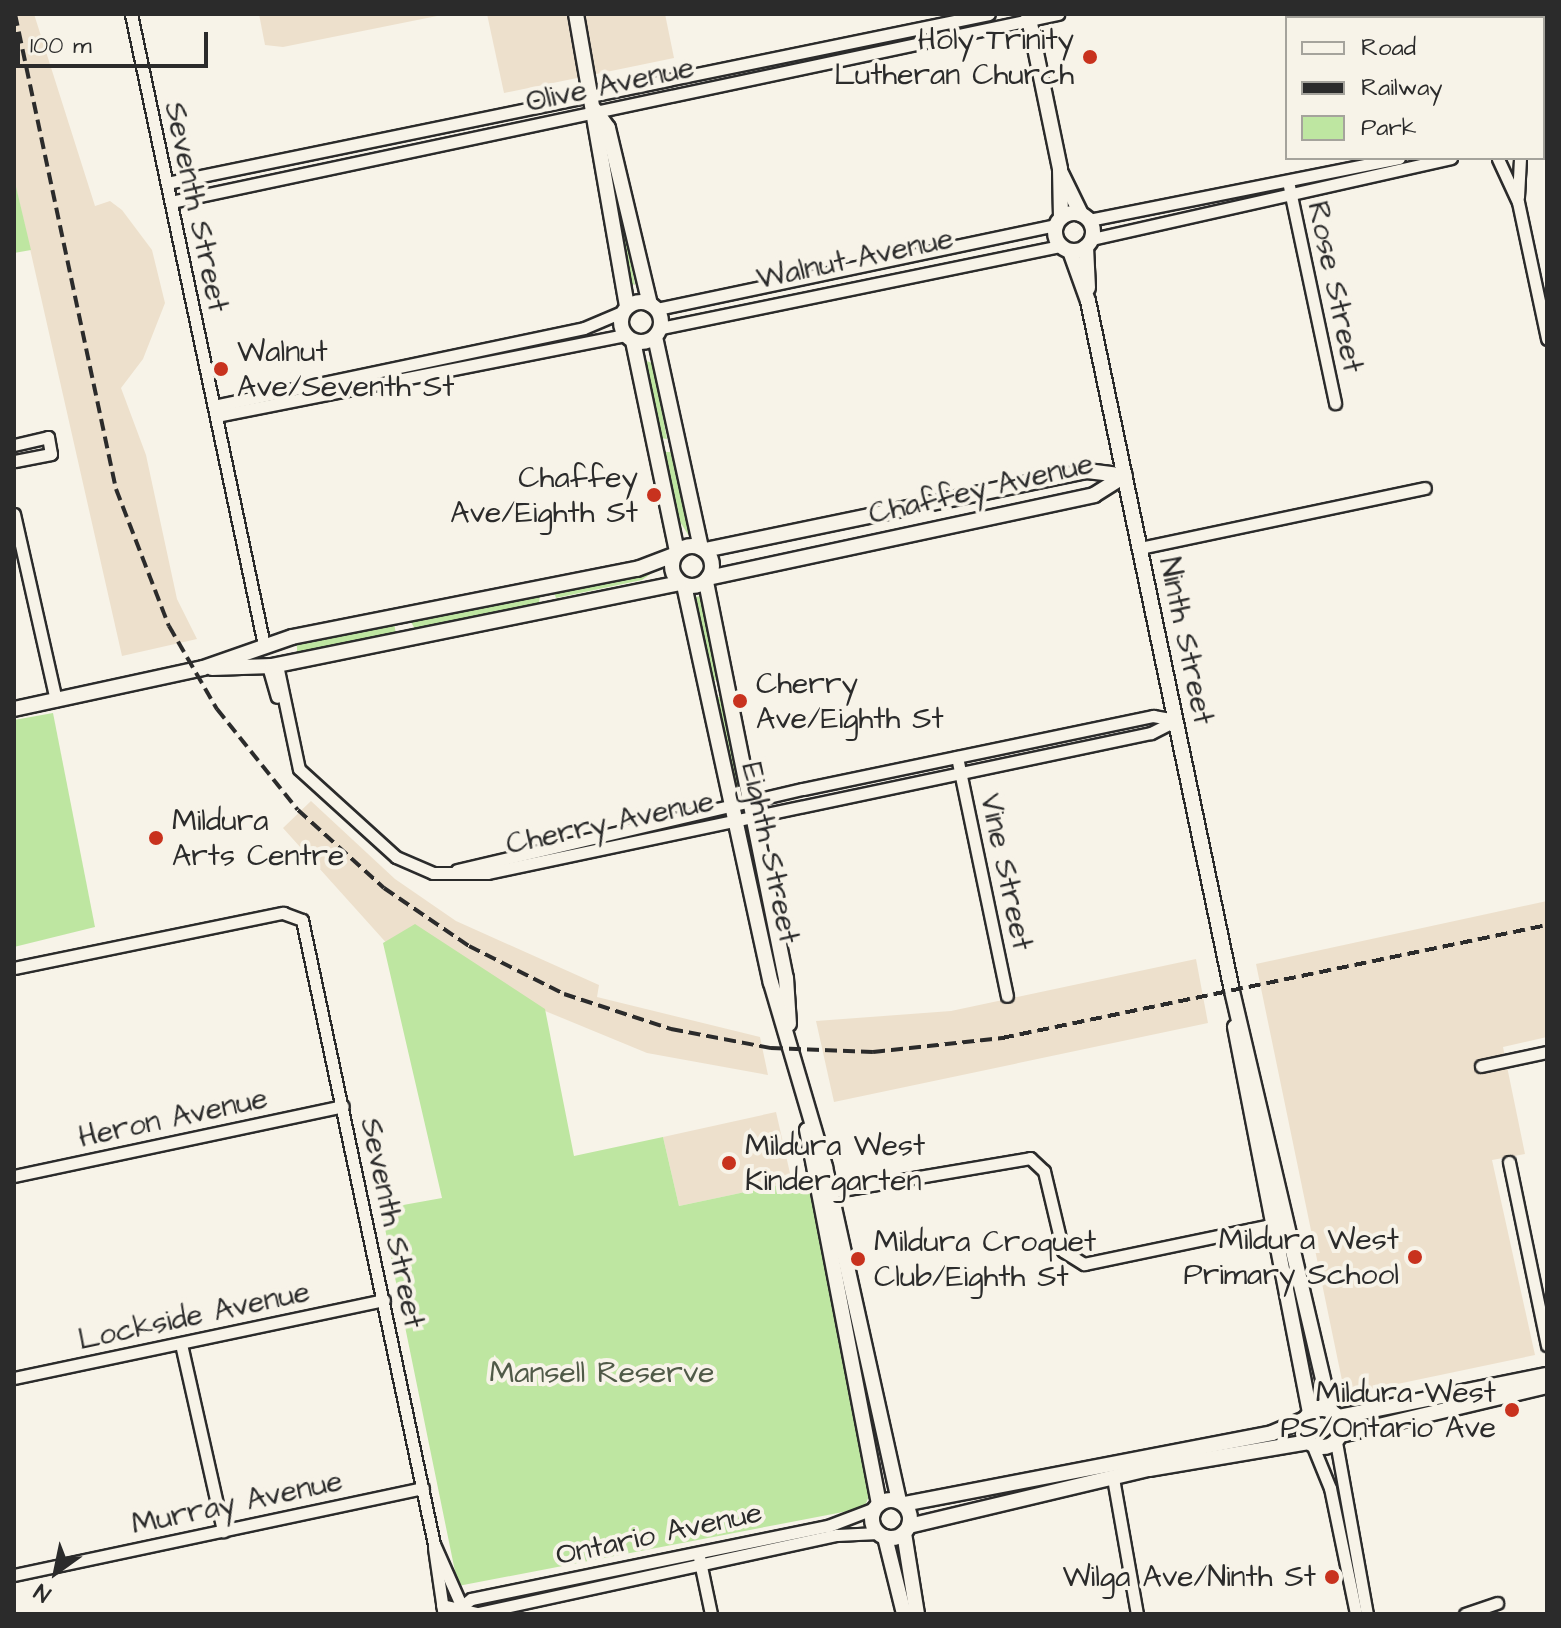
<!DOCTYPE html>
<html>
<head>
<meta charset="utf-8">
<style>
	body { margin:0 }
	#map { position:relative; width:1561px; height:1628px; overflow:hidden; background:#f7f3e8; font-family:"Architects Daughter",sans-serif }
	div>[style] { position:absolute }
	.built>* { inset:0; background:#ede0cc }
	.green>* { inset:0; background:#bee6a1 }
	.roads { filter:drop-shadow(2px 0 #2b2b2b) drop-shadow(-2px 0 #2b2b2b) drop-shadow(0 2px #2b2b2b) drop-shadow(0 -2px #2b2b2b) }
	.minor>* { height:11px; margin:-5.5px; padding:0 5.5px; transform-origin:5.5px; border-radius:5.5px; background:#f7f3e8 }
	.tertiary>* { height:14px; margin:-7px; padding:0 7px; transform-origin:7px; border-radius:7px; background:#f7f3e8 }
	.tertiary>.ring { margin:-7px; padding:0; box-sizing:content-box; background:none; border:14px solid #f7f3e8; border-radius:50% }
	.rail>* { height:4px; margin-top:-2px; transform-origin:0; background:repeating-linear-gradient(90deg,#2b2b2b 0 12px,transparent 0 18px) }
	.dots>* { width:22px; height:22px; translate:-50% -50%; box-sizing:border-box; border:4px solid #f7f3e8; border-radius:50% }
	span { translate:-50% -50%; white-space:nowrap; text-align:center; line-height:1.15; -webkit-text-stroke:8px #f7f3e8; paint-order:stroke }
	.poi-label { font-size:30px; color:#2b2b2b }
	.right { translate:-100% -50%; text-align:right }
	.left { translate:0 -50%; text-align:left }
	.street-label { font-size:30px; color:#2b2b2b }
	.park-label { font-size:30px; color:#505a48 }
	.frame { position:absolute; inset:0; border:16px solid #2b2b2b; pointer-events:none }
	.legend { position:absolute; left:1285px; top:16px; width:260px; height:144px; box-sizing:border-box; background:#f7f3e8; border:2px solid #a5a39c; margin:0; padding:10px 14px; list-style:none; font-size:24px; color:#2b2b2b }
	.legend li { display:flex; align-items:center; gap:16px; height:40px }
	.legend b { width:40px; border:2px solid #a5a39c }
	.north { position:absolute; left:16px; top:1532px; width:80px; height:80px; -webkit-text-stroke:6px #f7f3e8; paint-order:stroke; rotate:213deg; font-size:22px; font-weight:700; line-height:32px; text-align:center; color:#2b2b2b }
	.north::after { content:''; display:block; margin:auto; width:28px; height:36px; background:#2b2b2b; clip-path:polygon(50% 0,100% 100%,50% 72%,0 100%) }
	.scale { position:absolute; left:16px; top:32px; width:192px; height:36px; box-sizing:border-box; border:4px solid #2b2b2b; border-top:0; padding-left:10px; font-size:24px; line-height:28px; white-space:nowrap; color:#2b2b2b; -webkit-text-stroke:6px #f7f3e8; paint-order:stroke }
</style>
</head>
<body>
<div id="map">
	<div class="built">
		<div style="clip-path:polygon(14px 14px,34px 14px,95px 206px,110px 201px,122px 210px,152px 250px,165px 303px,143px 359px,121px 388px,146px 455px,177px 599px,197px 639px,122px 656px,14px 178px)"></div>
		<div style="clip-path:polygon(259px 14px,447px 14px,283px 47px,265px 45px)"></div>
		<div style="clip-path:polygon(487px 14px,665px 14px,674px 58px,504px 93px)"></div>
		<div style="clip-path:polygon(311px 801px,395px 879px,456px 921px,599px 985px,597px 997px,760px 1037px,768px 1075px,647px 1053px,390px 947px,283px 828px)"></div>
		<div style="clip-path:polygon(1547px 901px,1547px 1037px,1503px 1047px,1525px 1154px,1492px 1160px,1535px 1355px,1345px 1395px,1256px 964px)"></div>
		<div style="clip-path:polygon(1196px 959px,1208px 1023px,834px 1102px,816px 1021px,951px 1011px)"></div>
		<div style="clip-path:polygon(776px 1112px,792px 1182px,679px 1206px,663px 1137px)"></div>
	</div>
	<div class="green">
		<div style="clip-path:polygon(598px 135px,610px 152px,635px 285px,630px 283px)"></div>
		<div style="clip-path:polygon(14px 178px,31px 250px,14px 253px)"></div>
		<div style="clip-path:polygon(646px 361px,653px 363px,667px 439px,660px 438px)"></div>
		<div style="clip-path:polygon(663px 452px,673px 452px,689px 536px,677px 517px)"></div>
		<div style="clip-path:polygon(656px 570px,642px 580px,556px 598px,554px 592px)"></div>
		<div style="clip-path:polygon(540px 595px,539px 603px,415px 629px,411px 622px)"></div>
		<div style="clip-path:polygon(700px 596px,719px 679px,712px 681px,692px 598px)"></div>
		<div style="clip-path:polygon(394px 623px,396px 634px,297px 652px,297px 643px)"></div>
		<div style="clip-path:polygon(723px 696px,742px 793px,739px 795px,715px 698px)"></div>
		<div style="clip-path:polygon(53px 713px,95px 927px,14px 947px,14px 720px)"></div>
		<div style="clip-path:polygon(750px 828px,765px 909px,760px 910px,743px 829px)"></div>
		<div style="clip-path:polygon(415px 924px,545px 1009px,574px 1156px,663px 1137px,679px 1206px,807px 1179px,872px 1489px,864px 1508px,458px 1586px,381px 1209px,442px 1198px,383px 943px)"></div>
	</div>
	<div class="roads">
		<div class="minor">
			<div style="left:131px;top:14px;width:645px;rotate:78.1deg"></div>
			<div style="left:1479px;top:14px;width:4px;rotate:76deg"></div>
			<div style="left:1543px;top:128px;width:4px"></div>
			<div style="left:1543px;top:140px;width:4px;rotate:-14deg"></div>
			<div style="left:1498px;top:159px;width:47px;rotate:65.1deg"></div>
			<div style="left:1518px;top:202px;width:140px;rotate:78deg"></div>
			<div style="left:167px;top:183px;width:839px;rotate:-11.62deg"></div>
			<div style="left:1289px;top:186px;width:222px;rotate:78deg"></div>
			<div style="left:1518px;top:197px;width:39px;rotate:-87deg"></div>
			<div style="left:171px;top:202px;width:907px;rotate:-11.97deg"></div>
			<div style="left:1089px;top:220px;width:316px;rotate:-11.3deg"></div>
			<div style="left:1092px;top:239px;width:368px;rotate:-12.7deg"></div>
			<div style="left:657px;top:309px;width:408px;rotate:-11.9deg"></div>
			<div style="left:661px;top:328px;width:408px;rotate:-11.6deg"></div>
			<div style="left:214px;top:406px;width:378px;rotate:-11.9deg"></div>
			<div style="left:584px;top:328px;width:43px;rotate:-23deg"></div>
			<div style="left:216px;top:416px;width:417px;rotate:-11.2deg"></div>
			<div style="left:14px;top:445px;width:35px;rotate:-13deg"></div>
			<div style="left:48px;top:437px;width:17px;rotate:80deg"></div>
			<div style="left:51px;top:454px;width:38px;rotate:169deg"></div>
			<div style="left:14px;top:514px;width:191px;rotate:77.3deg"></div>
			<div style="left:1140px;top:548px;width:291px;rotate:-11.9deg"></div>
			<div style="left:277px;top:665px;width:106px;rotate:78.1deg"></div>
			<div style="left:299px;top:769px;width:131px;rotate:42.2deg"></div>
			<div style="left:396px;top:857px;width:40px;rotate:23.4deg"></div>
			<div style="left:433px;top:873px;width:54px"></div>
			<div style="left:487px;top:873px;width:679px;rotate:-11.91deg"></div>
			<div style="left:1151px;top:733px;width:28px;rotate:-27deg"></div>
			<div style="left:268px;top:666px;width:32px;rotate:74deg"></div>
			<div style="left:957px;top:757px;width:244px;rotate:78.2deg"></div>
			<div style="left:457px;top:870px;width:355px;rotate:-13.2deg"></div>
			<div style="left:803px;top:789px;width:358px;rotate:-11.8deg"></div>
			<div style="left:1153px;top:716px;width:23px;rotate:10deg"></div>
			<div style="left:14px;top:968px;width:275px;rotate:-11.6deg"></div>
			<div style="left:283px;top:913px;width:20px;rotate:20deg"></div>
			<div style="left:302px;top:920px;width:638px;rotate:78.06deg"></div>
			<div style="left:434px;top:1544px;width:77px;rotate:66.1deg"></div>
			<div style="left:1481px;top:1066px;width:67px;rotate:-12deg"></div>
			<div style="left:1509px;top:1162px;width:187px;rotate:78.3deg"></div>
			<div style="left:14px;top:1176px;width:336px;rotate:-12deg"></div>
			<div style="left:830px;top:1192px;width:203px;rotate:-9.6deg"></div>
			<div style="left:1030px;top:1158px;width:19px;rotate:43deg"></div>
			<div style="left:1044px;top:1171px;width:82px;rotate:76.6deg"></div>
			<div style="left:1063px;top:1251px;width:25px;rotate:32deg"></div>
			<div style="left:1084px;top:1264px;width:200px;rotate:-11.8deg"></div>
			<div style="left:181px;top:1344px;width:192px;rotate:77.3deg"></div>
			<div style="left:14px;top:1378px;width:378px;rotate:-11.9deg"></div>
			<div style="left:1336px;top:1442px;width:175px;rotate:79.8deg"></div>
			<div style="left:1312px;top:1444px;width:48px;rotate:67.8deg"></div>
			<div style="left:1330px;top:1488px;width:129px;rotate:78.3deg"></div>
			<div style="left:1113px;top:1478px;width:138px;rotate:80deg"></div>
			<div style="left:434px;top:1548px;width:63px;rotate:81.7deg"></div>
			<div style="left:699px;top:1557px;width:58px;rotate:78.1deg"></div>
			<div style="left:14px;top:1575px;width:418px;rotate:-12deg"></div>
			<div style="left:442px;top:1605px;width:37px;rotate:13deg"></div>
			<div style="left:478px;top:1613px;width:367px;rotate:-12.3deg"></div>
			<div style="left:837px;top:1535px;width:41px;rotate:-2.8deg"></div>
			<div style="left:457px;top:1610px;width:18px;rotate:-38deg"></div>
			<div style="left:471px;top:1599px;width:364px;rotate:-11.6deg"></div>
			<div style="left:828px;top:1526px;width:50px;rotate:-21deg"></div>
			<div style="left:1465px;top:1614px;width:34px;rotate:-19deg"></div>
		</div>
		<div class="tertiary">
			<div style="left:576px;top:14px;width:296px;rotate:80.1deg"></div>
			<div style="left:1028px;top:14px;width:158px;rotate:78.3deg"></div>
			<div style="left:1060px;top:169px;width:49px;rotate:88.8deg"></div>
			<div style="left:595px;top:110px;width:22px;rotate:54deg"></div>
			<div style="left:608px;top:128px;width:181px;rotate:76.6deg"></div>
			<div style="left:1061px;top:173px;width:46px;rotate:64deg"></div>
			<div class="ring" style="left:1055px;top:213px;width:24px;height:24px"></div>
			<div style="left:1086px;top:247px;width:41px;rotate:87.2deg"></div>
			<div style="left:1070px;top:251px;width:53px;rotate:70.2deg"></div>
			<div style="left:1088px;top:301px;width:705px;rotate:78.21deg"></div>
			<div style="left:1232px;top:991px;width:430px;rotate:76.8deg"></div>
			<div class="ring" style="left:621px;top:302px;width:26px;height:26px"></div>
			<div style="left:655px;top:337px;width:216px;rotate:77.7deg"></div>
			<div style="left:633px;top:341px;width:216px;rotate:78.2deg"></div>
			<div class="ring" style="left:672px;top:546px;width:26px;height:26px"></div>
			<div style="left:705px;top:550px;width:390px;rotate:-11.7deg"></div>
			<div style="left:1087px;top:471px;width:38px;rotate:7deg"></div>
			<div style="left:708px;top:578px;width:395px;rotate:-12.1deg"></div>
			<div style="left:1094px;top:495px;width:36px;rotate:-32deg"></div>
			<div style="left:706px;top:582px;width:404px;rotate:78.6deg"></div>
			<div style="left:786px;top:978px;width:46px;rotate:86.3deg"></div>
			<div style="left:684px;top:585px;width:407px;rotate:77.7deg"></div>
			<div style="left:771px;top:983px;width:192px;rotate:73.6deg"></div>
			<div style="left:825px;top:1167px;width:342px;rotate:77.5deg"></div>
			<div style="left:212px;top:668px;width:60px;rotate:-1.9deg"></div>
			<div style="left:272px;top:666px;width:415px;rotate:-11.5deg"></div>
			<div style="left:14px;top:709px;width:193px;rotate:-12.2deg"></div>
			<div style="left:203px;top:668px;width:94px;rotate:-19.2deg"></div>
			<div style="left:292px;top:637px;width:352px;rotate:-11.2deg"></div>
			<div style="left:637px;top:569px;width:40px;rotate:-21deg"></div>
			<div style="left:1235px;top:1027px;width:393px;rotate:79deg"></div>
			<div style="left:807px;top:1130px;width:381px;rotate:79.1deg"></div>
			<div class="ring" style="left:1303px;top:1409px;width:24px;height:24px"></div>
			<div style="left:1338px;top:1417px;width:213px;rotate:-11.4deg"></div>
			<div style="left:1341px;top:1435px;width:212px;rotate:-13.4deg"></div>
			<div class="ring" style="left:872px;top:1500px;width:24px;height:24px"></div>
			<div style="left:904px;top:1504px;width:375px;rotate:-10.9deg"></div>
			<div style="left:1272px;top:1433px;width:36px;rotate:-23deg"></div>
			<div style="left:909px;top:1526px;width:247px;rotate:-13.4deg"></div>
			<div style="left:1149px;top:1469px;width:162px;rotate:-9.6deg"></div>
			<div style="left:904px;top:1533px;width:82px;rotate:80.9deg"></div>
			<div style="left:885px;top:1537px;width:79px;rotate:76.1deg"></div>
		</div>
	</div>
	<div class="rail">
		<div style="left:15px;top:14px;width:486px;rotate:78deg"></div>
		<div style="left:116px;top:489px;width:147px;rotate:68.9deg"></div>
		<div style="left:169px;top:626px;width:96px;rotate:60deg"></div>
		<div style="left:217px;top:709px;width:129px;rotate:51.3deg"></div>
		<div style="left:298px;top:810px;width:116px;rotate:42.2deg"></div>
		<div style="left:384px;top:888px;width:103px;rotate:34.3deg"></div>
		<div style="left:469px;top:946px;width:106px;rotate:26.8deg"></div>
		<div style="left:564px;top:994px;width:113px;rotate:18.1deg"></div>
		<div style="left:671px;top:1029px;width:102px;rotate:10.8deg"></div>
		<div style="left:771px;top:1048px;width:102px;rotate:2.2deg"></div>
		<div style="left:873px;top:1052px;width:130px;rotate:-6.2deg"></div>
		<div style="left:1002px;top:1038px;width:557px;rotate:-11.71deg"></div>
	</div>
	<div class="dots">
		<div style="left:1090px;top:57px;background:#c8321e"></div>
		<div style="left:221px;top:369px;background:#c8321e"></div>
		<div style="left:654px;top:495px;background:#c8321e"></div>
		<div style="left:740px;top:701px;background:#c8321e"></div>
		<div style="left:156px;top:838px;background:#c8321e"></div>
		<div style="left:729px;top:1163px;background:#c8321e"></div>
		<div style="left:1415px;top:1257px;background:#c8321e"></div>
		<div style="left:858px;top:1259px;background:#c8321e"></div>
		<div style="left:1512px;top:1410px;background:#c8321e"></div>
		<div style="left:1332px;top:1577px;background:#c8321e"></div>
	</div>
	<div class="poi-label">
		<span class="right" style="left:1074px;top:57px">Holy Trinity<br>Lutheran Church</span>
		<span class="left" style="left:237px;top:369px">Walnut<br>Ave/Seventh St</span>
		<span class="right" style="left:638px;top:495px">Chaffey<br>Ave/Eighth St</span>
		<span class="left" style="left:756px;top:701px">Cherry<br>Ave/Eighth St</span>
		<span class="left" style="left:172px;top:838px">Mildura<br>Arts Centre</span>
		<span class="left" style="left:745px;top:1163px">Mildura West<br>Kindergarten</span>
		<span class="right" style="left:1399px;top:1257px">Mildura West<br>Primary School</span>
		<span class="left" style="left:874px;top:1259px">Mildura Croquet<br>Club/Eighth St</span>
		<span class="right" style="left:1496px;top:1410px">Mildura West<br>PS/Ontario Ave</span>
		<span class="right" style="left:1316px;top:1577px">Wilga Ave/Ninth St</span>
	</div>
	<div class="street-label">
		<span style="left:610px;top:85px;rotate:-12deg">Olive Avenue</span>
		<span style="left:196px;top:207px;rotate:78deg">Seventh Street</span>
		<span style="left:855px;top:259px;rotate:-12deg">Walnut Avenue</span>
		<span style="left:1335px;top:287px;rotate:78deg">Rose Street</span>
		<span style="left:981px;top:489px;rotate:-13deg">Chaffey Avenue</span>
		<span style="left:1186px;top:641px;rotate:78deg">Ninth Street</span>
		<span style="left:610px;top:823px;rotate:-12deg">Cherry Avenue</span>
		<span style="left:770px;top:853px;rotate:78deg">Eighth Street</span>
		<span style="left:1006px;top:872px;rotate:78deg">Vine Street</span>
		<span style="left:173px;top:1118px;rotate:-12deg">Heron Avenue</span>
		<span style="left:392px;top:1223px;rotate:78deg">Seventh Street</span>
		<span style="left:194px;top:1316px;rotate:-12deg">Lockside Avenue</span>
		<span style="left:237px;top:1503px;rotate:-12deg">Murray Avenue</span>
		<span style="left:659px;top:1534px;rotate:-12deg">Ontario Avenue</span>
	</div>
	<div class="park-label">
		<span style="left:602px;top:1373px">Mansell Reserve</span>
	</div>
	<div class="frame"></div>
	<ul class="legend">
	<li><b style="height:10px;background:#f7f3e8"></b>Road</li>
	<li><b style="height:10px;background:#2b2b2b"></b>Railway</li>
	<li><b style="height:22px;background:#bee6a1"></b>Park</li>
	</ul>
	<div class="north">N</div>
	<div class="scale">100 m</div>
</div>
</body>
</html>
